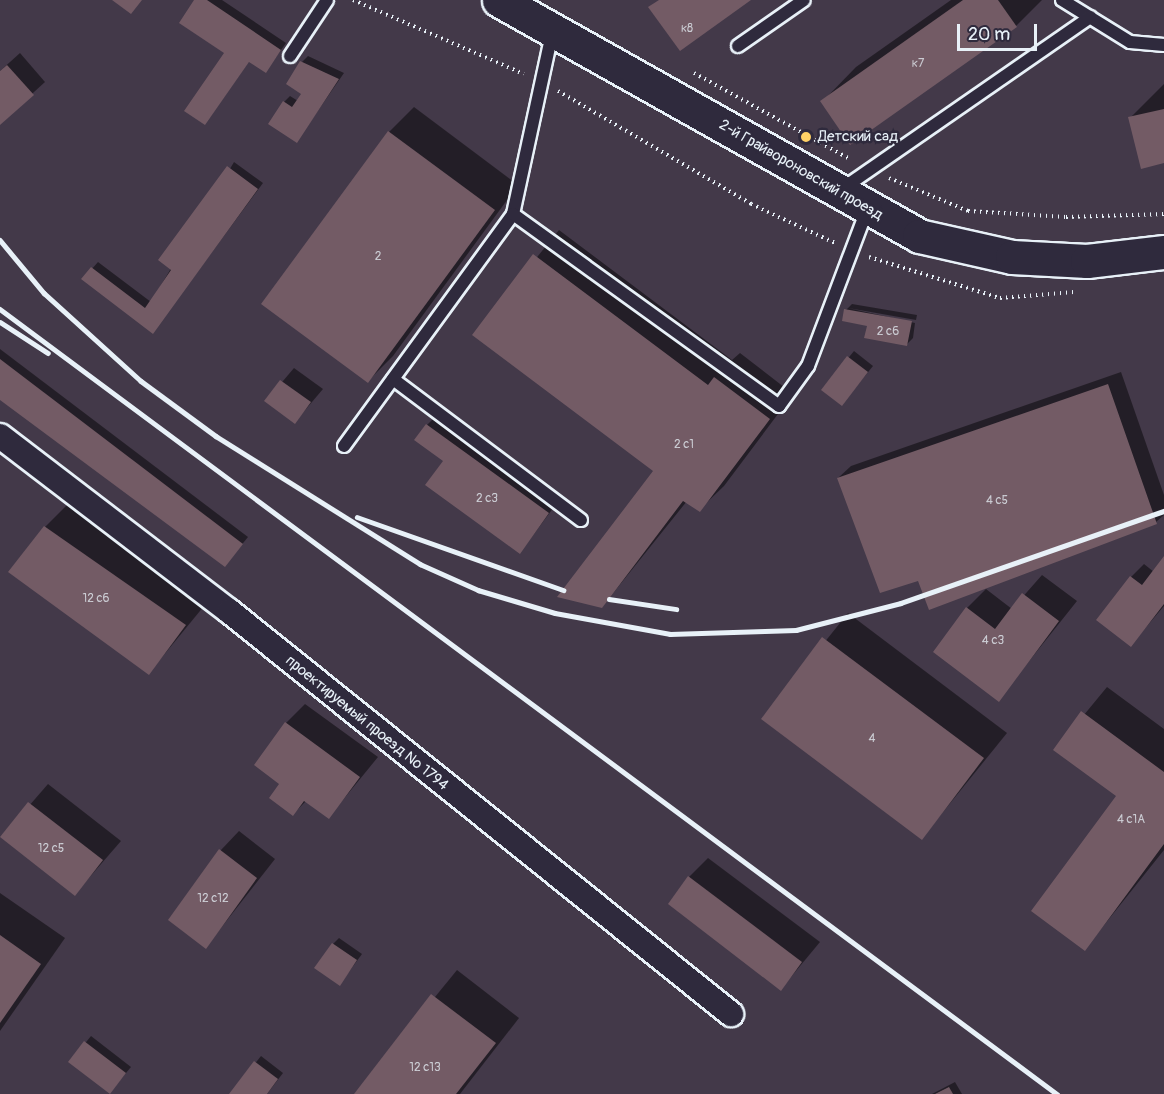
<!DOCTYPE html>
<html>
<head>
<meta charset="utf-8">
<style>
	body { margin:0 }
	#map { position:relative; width:1164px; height:1094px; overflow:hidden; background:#433949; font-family:Pangolin,sans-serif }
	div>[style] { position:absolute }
	.shadow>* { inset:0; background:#0007 }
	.building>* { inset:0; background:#735b65 }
	.path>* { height:4px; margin-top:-2px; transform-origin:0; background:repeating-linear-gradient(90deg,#e8f1f8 0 1.5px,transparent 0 6px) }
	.roads { filter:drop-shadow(2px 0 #e8f1f8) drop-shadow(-2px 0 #e8f1f8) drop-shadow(0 2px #e8f1f8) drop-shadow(0 -2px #e8f1f8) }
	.service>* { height:12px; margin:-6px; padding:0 6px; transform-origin:6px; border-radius:6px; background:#2f2a3d }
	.minor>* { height:24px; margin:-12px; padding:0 12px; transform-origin:12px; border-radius:12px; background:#2f2a3d }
	.secondary>* { height:33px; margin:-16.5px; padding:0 16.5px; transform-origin:16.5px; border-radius:16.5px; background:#2f2a3d }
	.rail>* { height:4.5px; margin:-2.25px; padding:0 2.25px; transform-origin:2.25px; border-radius:2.25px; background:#e8f1f8 }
	.dots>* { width:16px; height:16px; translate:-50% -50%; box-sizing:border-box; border:3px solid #2f2a3d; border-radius:50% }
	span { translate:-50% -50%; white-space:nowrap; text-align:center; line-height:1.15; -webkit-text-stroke:5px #2f2a3d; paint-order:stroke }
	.number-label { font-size:12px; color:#cbccd3 }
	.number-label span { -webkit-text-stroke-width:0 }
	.poi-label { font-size:15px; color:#e8f1f8 }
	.left { translate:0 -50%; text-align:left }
	.street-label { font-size:15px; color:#e8f1f8 }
	.scale { position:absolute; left:957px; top:24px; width:80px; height:27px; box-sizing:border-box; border:3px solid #e8f1f8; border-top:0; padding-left:8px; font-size:18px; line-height:21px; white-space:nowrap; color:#e8f1f8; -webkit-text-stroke:4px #2f2a3d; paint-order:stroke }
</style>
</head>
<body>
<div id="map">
	<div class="shadow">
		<div style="clip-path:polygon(196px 0,222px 0,286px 43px,266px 71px,250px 60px,210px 117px,226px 53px)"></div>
		<div style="clip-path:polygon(951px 0,1042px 0,1016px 26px,851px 143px,822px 102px,856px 67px)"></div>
		<div style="clip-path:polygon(20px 53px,45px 82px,0 123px,0 71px)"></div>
		<div style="clip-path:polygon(308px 56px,344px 73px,297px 141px,284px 102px,290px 96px,298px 101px,303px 93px,302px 62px)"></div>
		<div style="clip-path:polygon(1164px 84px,1164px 162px,1130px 118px)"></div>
		<div style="clip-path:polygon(414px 107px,518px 185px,393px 356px,368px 381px,389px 132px)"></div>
		<div style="clip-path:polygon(234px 162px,263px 183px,153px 332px,83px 279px,98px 262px,151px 302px)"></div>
		<div style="clip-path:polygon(559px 230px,732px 360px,740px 353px,793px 394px,724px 486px,699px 510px,687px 501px,602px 607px,655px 470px,474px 335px)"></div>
		<div style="clip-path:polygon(852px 304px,917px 315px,916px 320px,848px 308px,915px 323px,913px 338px,907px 344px,846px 310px)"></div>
		<div style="clip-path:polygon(0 349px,248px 537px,230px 559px,0 398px)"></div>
		<div style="clip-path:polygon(854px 351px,873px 366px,842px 404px,823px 389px)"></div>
		<div style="clip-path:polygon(294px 368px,323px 389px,295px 422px,266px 401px)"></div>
		<div style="clip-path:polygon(1121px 372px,1164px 495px,1164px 515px,1156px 522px,838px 478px,851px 466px)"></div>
		<div style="clip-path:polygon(433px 419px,554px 507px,525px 546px,445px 460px,427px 425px)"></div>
		<div style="clip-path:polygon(70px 502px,209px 600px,149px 673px,45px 527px)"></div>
		<div style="clip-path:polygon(1164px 559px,1164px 606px,1131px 645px,1131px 577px,1144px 564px,1154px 572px)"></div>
		<div style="clip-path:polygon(1042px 575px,1077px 601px,998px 700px,967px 608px,986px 589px,1012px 609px)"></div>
		<div style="clip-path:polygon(848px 613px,1007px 733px,922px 838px,763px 719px)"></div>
		<div style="clip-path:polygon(1107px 687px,1164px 729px,1164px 850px,1085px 949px,1118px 796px,1055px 750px)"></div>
		<div style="clip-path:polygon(305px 704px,378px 757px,329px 817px,307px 800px,293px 814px,281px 783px,286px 723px)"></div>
		<div style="clip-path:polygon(48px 784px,121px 841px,75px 894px,2px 837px)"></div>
		<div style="clip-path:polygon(239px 831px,275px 859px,206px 947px,221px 850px)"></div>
		<div style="clip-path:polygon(708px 858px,820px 942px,781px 989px,689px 877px)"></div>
		<div style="clip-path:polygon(0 893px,65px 938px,0 1031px)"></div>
		<div style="clip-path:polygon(339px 938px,362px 954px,340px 984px,333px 944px)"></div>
		<div style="clip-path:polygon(457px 970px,519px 1018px,460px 1094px,356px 1094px)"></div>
		<div style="clip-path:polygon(91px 1036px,131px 1067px,110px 1092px,70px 1062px)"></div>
		<div style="clip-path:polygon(261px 1056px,283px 1073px,267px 1094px,231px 1094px)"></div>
		<div style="clip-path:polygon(955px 1082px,962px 1094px,932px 1094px)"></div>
	</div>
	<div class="building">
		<div style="clip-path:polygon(112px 0,142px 0,131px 14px)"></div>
		<div style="clip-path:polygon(194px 0,207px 0,281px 50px,266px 73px,249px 62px,205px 125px,184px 111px,224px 53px,179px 23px)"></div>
		<div style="clip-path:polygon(659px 0,751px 0,680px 51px,648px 7px)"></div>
		<div style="clip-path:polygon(963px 0,998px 0,1017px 27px,850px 145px,820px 101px)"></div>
		<div style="clip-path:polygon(300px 61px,339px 79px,297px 143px,268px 124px,283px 101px,292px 107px,301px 94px,286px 84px)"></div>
		<div style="clip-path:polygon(7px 65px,34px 95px,0 125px,0 71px)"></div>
		<div style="clip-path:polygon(1164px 109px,1164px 163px,1141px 169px,1128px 117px)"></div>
		<div style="clip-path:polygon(388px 131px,495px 210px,368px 383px,261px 304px)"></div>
		<div style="clip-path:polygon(227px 166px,258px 189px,153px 334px,81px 279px,91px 267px,145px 308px,171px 270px,158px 260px)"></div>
		<div style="clip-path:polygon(533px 254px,708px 385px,714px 377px,770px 419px,700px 512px,683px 501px,602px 608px,557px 597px,653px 471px,472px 335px)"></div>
		<div style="clip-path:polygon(844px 309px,912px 321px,907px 346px,864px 338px,867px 326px,842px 321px)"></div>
		<div style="clip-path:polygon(847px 356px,868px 372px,842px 406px,821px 390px)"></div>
		<div style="clip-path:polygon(0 359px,243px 544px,225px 567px,0 400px)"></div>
		<div style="clip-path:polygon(280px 380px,311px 402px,295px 424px,264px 401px)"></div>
		<div style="clip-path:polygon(1108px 384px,1157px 524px,929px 610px,918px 581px,880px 593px,837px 478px)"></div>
		<div style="clip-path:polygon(426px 424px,549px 513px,520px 554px,425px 485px,443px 461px,414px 440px)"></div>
		<div style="clip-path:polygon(44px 526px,186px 625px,149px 675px,8px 572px)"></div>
		<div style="clip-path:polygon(1164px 556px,1164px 604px,1131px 647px,1096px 620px,1130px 576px,1142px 585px)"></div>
		<div style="clip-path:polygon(1022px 593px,1059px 621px,999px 702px,933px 652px,966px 607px,995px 629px)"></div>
		<div style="clip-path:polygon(822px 637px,984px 758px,922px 840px,761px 719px)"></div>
		<div style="clip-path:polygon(1081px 711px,1164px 772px,1164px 844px,1085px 951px,1031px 911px,1116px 796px,1053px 750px)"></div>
		<div style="clip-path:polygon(285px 722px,360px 777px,329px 819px,304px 801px,293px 816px,269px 798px,279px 784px,254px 765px)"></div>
		<div style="clip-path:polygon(28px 802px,103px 860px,75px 896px,0 837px)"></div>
		<div style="clip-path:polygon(219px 849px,257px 878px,206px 949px,168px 920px)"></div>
		<div style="clip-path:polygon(688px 876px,802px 962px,781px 991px,668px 904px)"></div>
		<div style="clip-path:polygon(0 935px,41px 964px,0 1023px)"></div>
		<div style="clip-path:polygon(332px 943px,357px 960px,340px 986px,314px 968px)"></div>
		<div style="clip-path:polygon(431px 994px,496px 1043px,456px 1094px,354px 1094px)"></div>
		<div style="clip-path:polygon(84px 1041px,126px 1073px,110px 1094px,68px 1062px)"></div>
		<div style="clip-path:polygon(254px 1061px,278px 1079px,267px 1094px,229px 1094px)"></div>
		<div style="clip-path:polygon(949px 1087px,953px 1094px,935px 1094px)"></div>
	</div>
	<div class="path">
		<div style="left:353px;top:0;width:186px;rotate:23.4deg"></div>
		<div style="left:694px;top:73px;width:178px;rotate:28.9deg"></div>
		<div style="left:558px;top:91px;width:224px;rotate:30.3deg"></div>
		<div style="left:751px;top:204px;width:93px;rotate:24.9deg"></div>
		<div style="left:889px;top:178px;width:86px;rotate:22.7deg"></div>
		<div style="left:968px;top:211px;width:98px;rotate:3.5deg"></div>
		<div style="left:1066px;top:217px;width:98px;rotate:-1.8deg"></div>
		<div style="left:869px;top:257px;width:137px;rotate:17.4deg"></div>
		<div style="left:1000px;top:298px;width:74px;rotate:-4.6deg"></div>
	</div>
	<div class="roads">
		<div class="service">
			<div style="left:1062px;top:0;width:80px;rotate:31.7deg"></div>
			<div style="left:1130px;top:42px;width:34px;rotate:5deg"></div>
			<div style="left:738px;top:46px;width:80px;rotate:-34.9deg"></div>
			<div style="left:290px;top:56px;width:67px;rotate:-56.5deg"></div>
			<div style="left:842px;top:189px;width:302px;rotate:-34.7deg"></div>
			<div style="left:513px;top:214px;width:185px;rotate:-77.8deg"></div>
			<div style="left:393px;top:379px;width:235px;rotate:36.9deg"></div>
			<div style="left:344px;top:446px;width:287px;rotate:-53.9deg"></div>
			<div style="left:513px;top:214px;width:328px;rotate:35.8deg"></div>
			<div style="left:779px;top:406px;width:49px;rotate:-54.1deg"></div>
			<div style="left:808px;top:366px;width:167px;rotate:-69.3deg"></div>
		</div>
		<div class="minor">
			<div style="left:0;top:436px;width:288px;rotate:37.4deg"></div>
			<div style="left:229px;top:611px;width:644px;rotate:38.76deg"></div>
		</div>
		<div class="secondary">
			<div style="left:499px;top:0;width:482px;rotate:29.3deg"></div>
			<div style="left:919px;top:236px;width:95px;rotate:12.7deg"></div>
			<div style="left:1012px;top:257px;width:75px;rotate:3.1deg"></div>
			<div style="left:1087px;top:261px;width:78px;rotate:-6.7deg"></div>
		</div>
	</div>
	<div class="rail">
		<div style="left:0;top:240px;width:69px;rotate:50.3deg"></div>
		<div style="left:44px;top:293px;width:131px;rotate:42.2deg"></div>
		<div style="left:141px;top:381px;width:93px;rotate:36.3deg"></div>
		<div style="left:216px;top:436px;width:241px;rotate:32.1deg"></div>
		<div style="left:420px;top:564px;width:64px;rotate:24.1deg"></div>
		<div style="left:478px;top:590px;width:80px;rotate:16.6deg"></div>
		<div style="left:555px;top:613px;width:117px;rotate:10.3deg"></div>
		<div style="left:670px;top:634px;width:126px;rotate:-1.8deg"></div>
		<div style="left:796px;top:630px;width:108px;rotate:-14.4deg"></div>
		<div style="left:901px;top:603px;width:279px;rotate:-19.3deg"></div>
		<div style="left:0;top:309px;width:1317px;rotate:36.6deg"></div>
		<div style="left:0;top:322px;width:57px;rotate:32.9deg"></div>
		<div style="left:357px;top:517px;width:219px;rotate:19.5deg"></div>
		<div style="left:609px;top:599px;width:68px;rotate:8.5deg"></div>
	</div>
	<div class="dots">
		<div style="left:806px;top:137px;background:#ffd166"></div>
	</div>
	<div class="number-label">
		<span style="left:687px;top:29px">к8</span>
		<span style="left:918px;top:64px">к7</span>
		<span style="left:378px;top:257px">2</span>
		<span style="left:888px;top:332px">2 с6</span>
		<span style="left:684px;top:445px">2 с1</span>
		<span style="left:487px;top:499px">2 с3</span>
		<span style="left:997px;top:501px">4 с5</span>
		<span style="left:96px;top:599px">12 с6</span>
		<span style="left:993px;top:641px">4 с3</span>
		<span style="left:872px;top:739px">4</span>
		<span style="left:1131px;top:820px">4 с1А</span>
		<span style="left:51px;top:849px">12 с5</span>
		<span style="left:213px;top:899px">12 с12</span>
		<span style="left:425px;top:1068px">12 с13</span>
	</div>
	<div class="poi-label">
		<span class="left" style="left:818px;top:137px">Детский сад</span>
	</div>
	<div class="street-label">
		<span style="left:801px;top:170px;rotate:30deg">2-й Грайвороновский проезд</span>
		<span style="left:367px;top:723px;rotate:39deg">проектируемый проезд № 1794</span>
	</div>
	<div class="scale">20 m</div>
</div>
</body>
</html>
